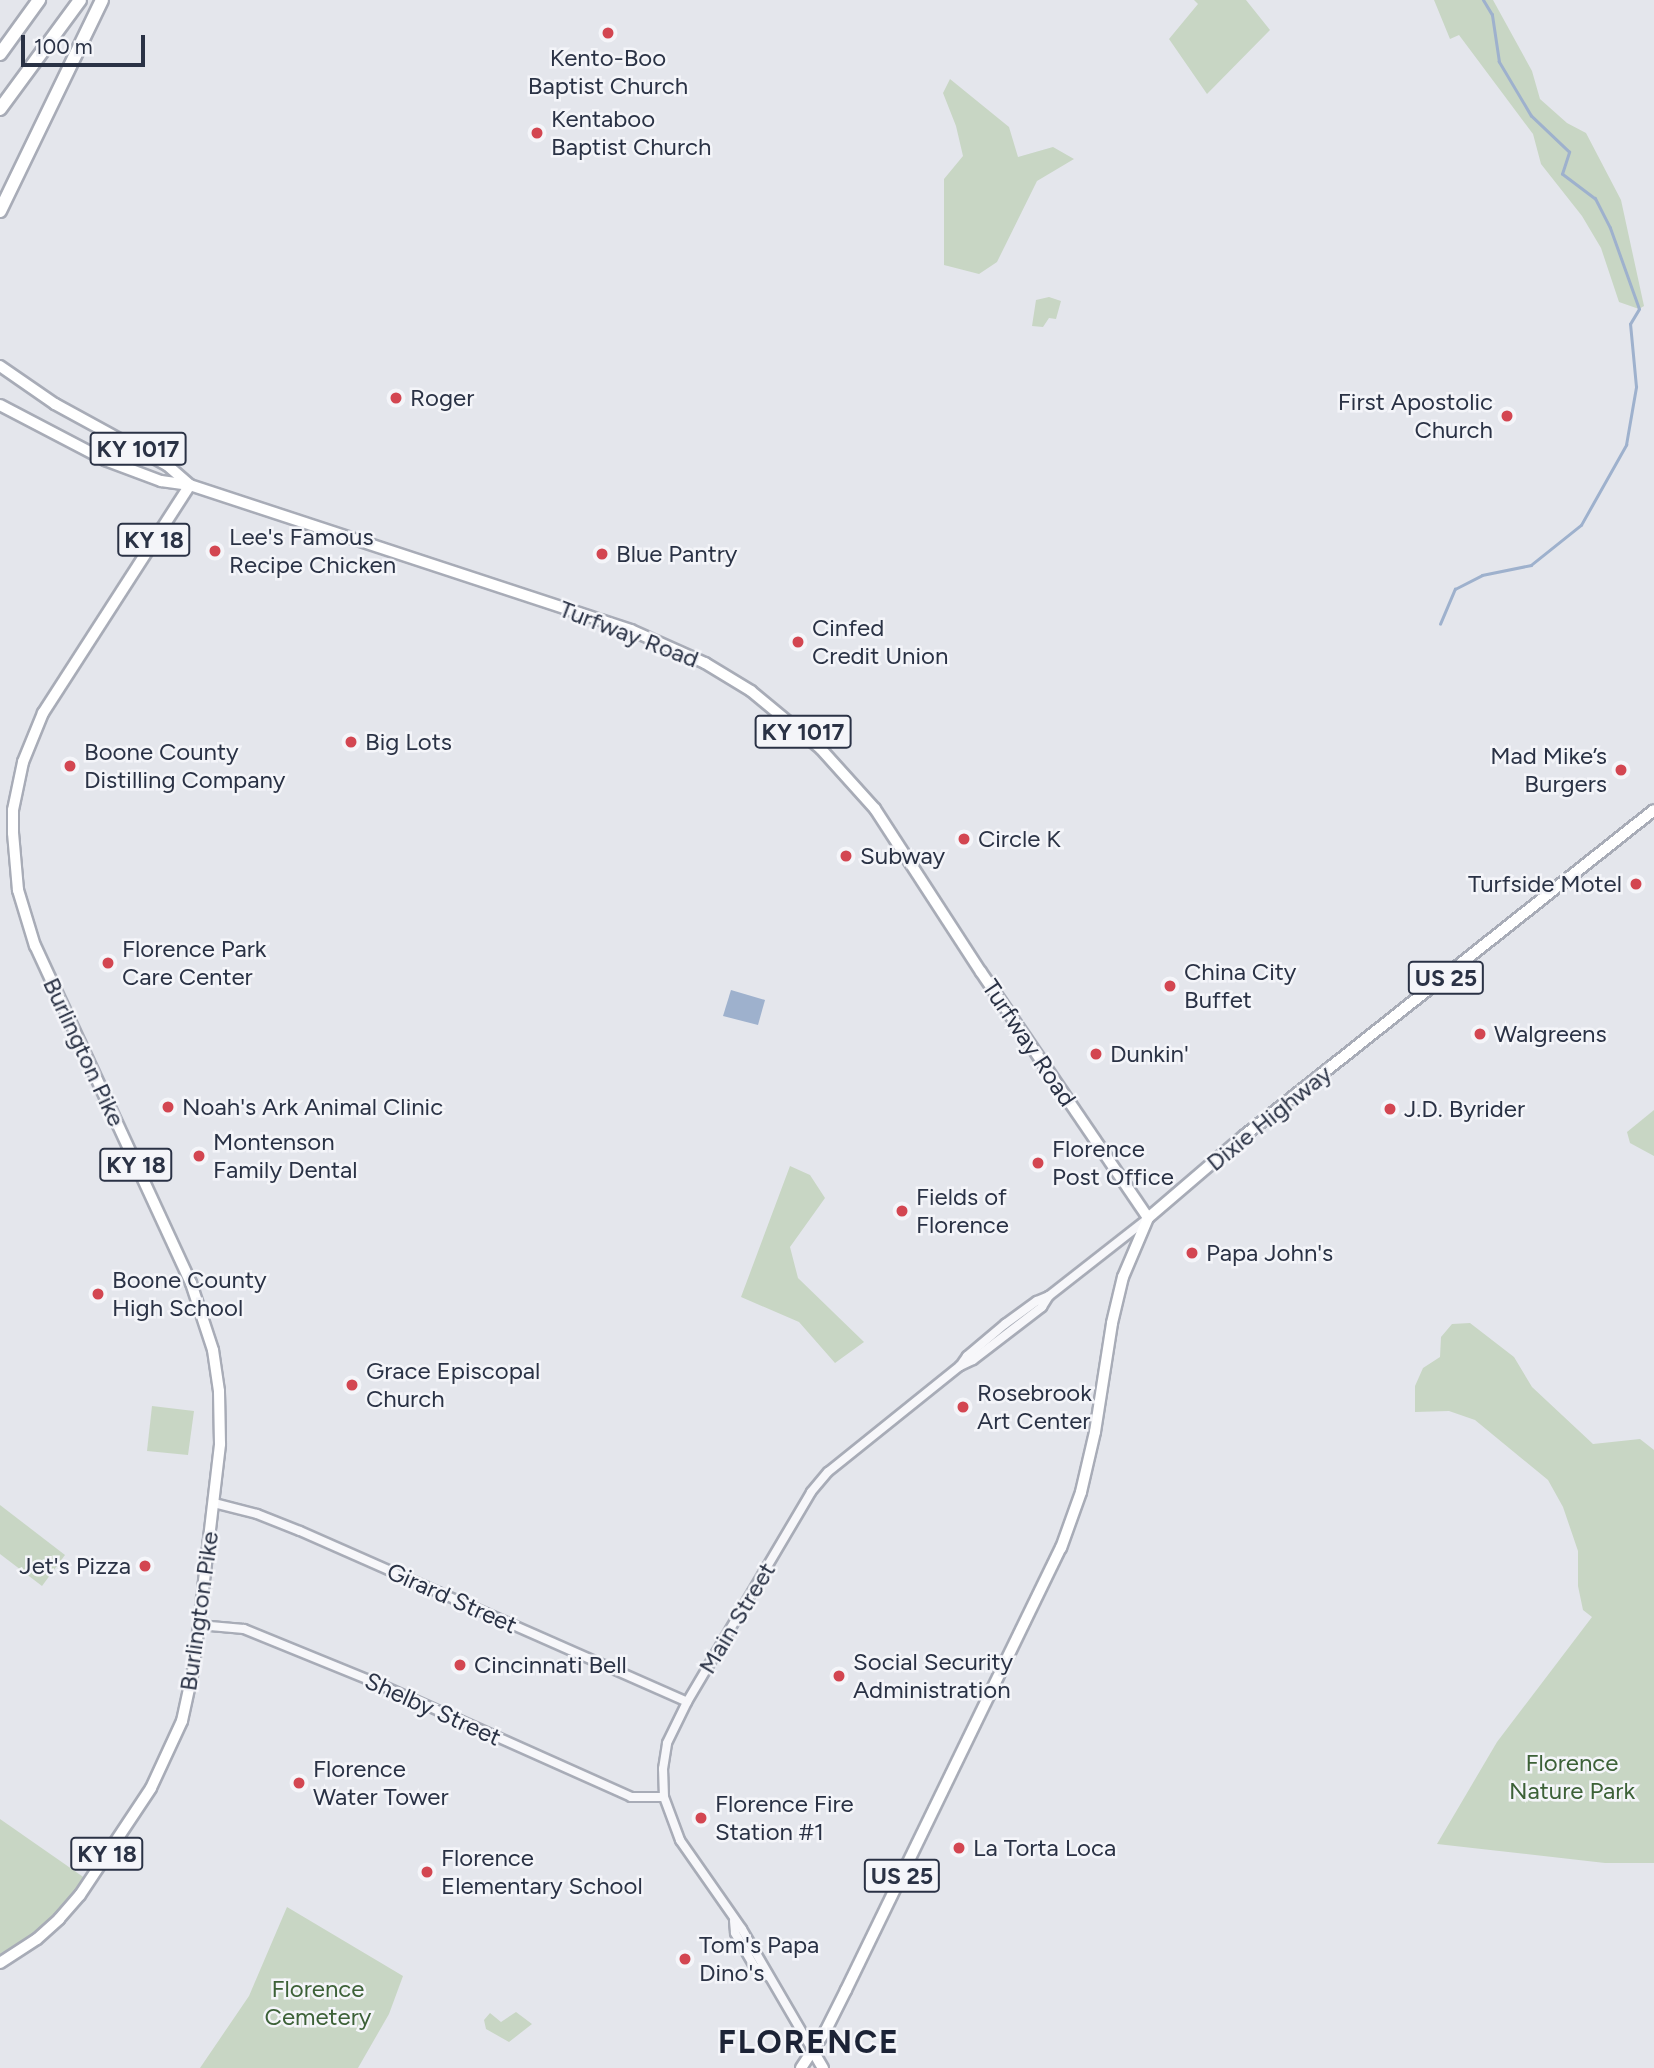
<!DOCTYPE html>
<html>
<head>
<meta charset="utf-8">
<style>
	body { margin:0 }
	#map { position:relative; width:1654px; height:2068px; overflow:hidden; background:#e4e6ec; font-family:Figtree,sans-serif }
	div>[style] { position:absolute }
	.green>* { inset:0; background:#c8d6c4 }
	.water>* { inset:0; background:#9eb1cd }
	.stream>* { height:2.5px; margin:-1.25px; padding:0 1.25px; transform-origin:1.25px; border-radius:1.25px; background:#9eb1cd }
	.roads { filter:drop-shadow(2px 0 #a8acb7) drop-shadow(-2px 0 #a8acb7) drop-shadow(0 2px #a8acb7) drop-shadow(0 -2px #a8acb7) }
	.tertiary>* { height:8px; margin:-4px; padding:0 4px; transform-origin:4px; border-radius:4px; background:#f7f7fa }
	.primary>* { height:10px; margin:-5px; padding:0 5px; transform-origin:5px; border-radius:5px; background:#fff }
	.motorway>* { height:12px; margin:-6px; padding:0 6px; transform-origin:6px; border-radius:6px; background:#fff }
	.dots>* { width:19px; height:19px; translate:-50% -50%; box-sizing:border-box; border:4px solid #f4f5f9; border-radius:50% }
	span { translate:-50% -50%; white-space:nowrap; text-align:center; line-height:1.15; -webkit-text-stroke:5px #f4f5f9; paint-order:stroke }
	.shield-label span { padding:2px 5px; background:#f4f5f9; border:2px solid; border-radius:5px; -webkit-text-stroke-width:0 }
	.shield-label { font-size:23px; color:#2a3245; font-weight:700 }
	.poi-label { font-size:24px; color:#2a3245 }
	.left { translate:0 -50%; text-align:left }
	.right { translate:-100% -50%; text-align:right }
	.street-label { font-size:24px; color:#2a3245 }
	.park-label { font-size:24px; color:#3c6137 }
	.district-label { font-size:32px; color:#1c2336; font-weight:700; letter-spacing:2px }
	.scale { position:absolute; left:21px; top:35px; width:124px; height:32px; box-sizing:border-box; border:4px solid #2a3245; border-top:0; padding-left:9px; font-size:21px; line-height:24px; white-space:nowrap; color:#2a3245; -webkit-text-stroke:5px #f4f5f9; paint-order:stroke }
</style>
</head>
<body>
<div id="map">
	<div class="green">
		<div style="clip-path:polygon(1194px 0,1246px 0,1270px 30px,1207px 94px,1169px 39px,1198px 4px)"></div>
		<div style="clip-path:polygon(1434px 0,1493px 0,1532px 71px,1540px 99px,1567px 123px,1586px 133px,1621px 200px,1644px 306px,1639px 309px,1619px 302px,1601px 248px,1582px 216px,1541px 164px,1533px 134px,1459px 35px,1450px 39px)"></div>
		<div style="clip-path:polygon(950px 79px,1009px 127px,1018px 157px,1053px 147px,1074px 159px,1037px 181px,997px 262px,979px 274px,944px 265px,944px 179px,963px 156px,956px 126px,943px 93px)"></div>
		<div style="clip-path:polygon(1049px 297px,1061px 301px,1056px 319px,1049px 318px,1043px 327px,1032px 326px,1036px 300px)"></div>
		<div style="clip-path:polygon(1654px 1110px,1654px 1156px,1630px 1143px,1627px 1132px)"></div>
		<div style="clip-path:polygon(790px 1166px,810px 1175px,825px 1198px,790px 1247px,798px 1278px,864px 1342px,835px 1363px,799px 1322px,741px 1297px)"></div>
		<div style="clip-path:polygon(1470px 1323px,1514px 1357px,1532px 1387px,1593px 1444px,1640px 1439px,1654px 1450px,1654px 1863px,1605px 1863px,1437px 1844px,1497px 1742px,1592px 1617px,1583px 1610px,1578px 1586px,1578px 1551px,1563px 1507px,1548px 1480px,1475px 1420px,1449px 1411px,1415px 1412px,1415px 1386px,1423px 1368px,1440px 1357px,1441px 1337px,1452px 1324px)"></div>
		<div style="clip-path:polygon(152px 1406px,194px 1411px,188px 1455px,147px 1451px)"></div>
		<div style="clip-path:polygon(0 1505px,65px 1555px,42px 1586px,0 1554px)"></div>
		<div style="clip-path:polygon(0 1819px,89px 1881px,60px 1919px,0 1963px)"></div>
		<div style="clip-path:polygon(287px 1907px,403px 1976px,389px 2014px,358px 2068px,200px 2068px,249px 1996px)"></div>
		<div style="clip-path:polygon(516px 2012px,532px 2024px,509px 2042px,486px 2029px,484px 2020px,490px 2013px,501px 2022px)"></div>
	</div>
	<div class="water">
		<div style="clip-path:polygon(731px 990px,765px 1000px,758px 1025px,723px 1016px)"></div>
	</div>
	<div class="stream">
		<div style="left:1440px;top:624px;width:38px;rotate:-67deg"></div>
		<div style="left:1455px;top:589px;width:30px;rotate:-27deg"></div>
		<div style="left:1482px;top:575px;width:50px;rotate:-11.5deg"></div>
		<div style="left:1531px;top:565px;width:64px;rotate:-38.7deg"></div>
		<div style="left:1581px;top:525px;width:92px;rotate:-60.6deg"></div>
		<div style="left:1626px;top:445px;width:59px;rotate:-80.2deg"></div>
		<div style="left:1636px;top:387px;width:63px;rotate:-95.4deg"></div>
		<div style="left:1630px;top:324px;width:17px;rotate:-59deg"></div>
		<div style="left:1639px;top:309px;width:86px;rotate:-109.7deg"></div>
		<div style="left:1610px;top:228px;width:33px;rotate:-117deg"></div>
		<div style="left:1595px;top:199px;width:41px;rotate:-142.9deg"></div>
		<div style="left:1562px;top:174px;width:23px;rotate:-72deg"></div>
		<div style="left:1569px;top:152px;width:52px;rotate:-136.5deg"></div>
		<div style="left:1531px;top:116px;width:63px;rotate:-120.7deg"></div>
		<div style="left:1499px;top:62px;width:48px;rotate:-98.5deg"></div>
		<div style="left:1492px;top:15px;width:17px;rotate:-121deg"></div>
	</div>
	<div class="roads">
		<div class="tertiary">
			<div style="left:960px;top:1366px;width:12px;rotate:-55deg"></div>
			<div style="left:967px;top:1356px;width:50px;rotate:-40.1deg"></div>
			<div style="left:1005px;top:1324px;width:39px;rotate:-36deg"></div>
			<div style="left:1037px;top:1301px;width:13px;rotate:-23deg"></div>
			<div style="left:214px;top:1503px;width:44px;rotate:14.3deg"></div>
			<div style="left:257px;top:1514px;width:46px;rotate:21.6deg"></div>
			<div style="left:300px;top:1531px;width:423px;rotate:23.8deg"></div>
			<div style="left:199px;top:1625px;width:45px;rotate:5.1deg"></div>
			<div style="left:244px;top:1629px;width:148px;rotate:22.2deg"></div>
			<div style="left:381px;top:1685px;width:274px;rotate:24.1deg"></div>
			<div style="left:631px;top:1797px;width:33px"></div>
			<div style="left:734px;top:1921px;width:12px;rotate:85deg"></div>
			<div style="left:735px;top:1933px;width:39px;rotate:60deg"></div>
			<div style="left:755px;top:1967px;width:16px;rotate:35deg"></div>
			<div style="left:813px;top:2051px;width:141px;rotate:-120.2deg"></div>
			<div style="left:742px;top:1929px;width:108px;rotate:-124.9deg"></div>
			<div style="left:680px;top:1840px;width:46px;rotate:-110.4deg"></div>
			<div style="left:664px;top:1797px;width:28px;rotate:-92deg"></div>
			<div style="left:663px;top:1769px;width:26px;rotate:-81deg"></div>
			<div style="left:667px;top:1743px;width:46px;rotate:-64deg"></div>
			<div style="left:687px;top:1702px;width:244px;rotate:-59.4deg"></div>
			<div style="left:811px;top:1492px;width:26px;rotate:-50deg"></div>
			<div style="left:828px;top:1472px;width:169px;rotate:-38.8deg"></div>
			<div style="left:960px;top:1366px;width:14px;rotate:-25deg"></div>
			<div style="left:973px;top:1360px;width:87px;rotate:-37.5deg"></div>
			<div style="left:1042px;top:1307px;width:13px;rotate:-58deg"></div>
			<div style="left:1049px;top:1296px;width:123px;rotate:-38.1deg"></div>
		</div>
		<div class="primary">
			<div style="left:0;top:366px;width:67px;rotate:34.6deg"></div>
			<div style="left:55px;top:404px;width:128px;rotate:28.6deg"></div>
			<div style="left:167px;top:465px;width:30px;rotate:41deg"></div>
			<div style="left:0;top:405px;width:119px;rotate:27.6deg"></div>
			<div style="left:105px;top:460px;width:60px;rotate:20.6deg"></div>
			<div style="left:161px;top:481px;width:29px;rotate:8deg"></div>
			<div style="left:190px;top:485px;width:464px;rotate:18.2deg"></div>
			<div style="left:631px;top:630px;width:81px;rotate:24deg"></div>
			<div style="left:705px;top:663px;width:54px;rotate:31.3deg"></div>
			<div style="left:751px;top:691px;width:91px;rotate:39.6deg"></div>
			<div style="left:821px;top:749px;width:81px;rotate:48deg"></div>
			<div style="left:875px;top:809px;width:194px;rotate:57deg"></div>
			<div style="left:981px;top:972px;width:297px;rotate:55.8deg"></div>
			<div style="left:0;top:1963px;width:44px;rotate:-33deg"></div>
			<div style="left:37px;top:1939px;width:30px;rotate:-42deg"></div>
			<div style="left:59px;top:1919px;width:32px;rotate:-49deg"></div>
			<div style="left:80px;top:1895px;width:128px;rotate:-56.4deg"></div>
			<div style="left:151px;top:1788px;width:74px;rotate:-65.2deg"></div>
			<div style="left:182px;top:1721px;width:56px;rotate:-77.7deg"></div>
			<div style="left:194px;top:1666px;width:224px;rotate:-83.3deg"></div>
			<div style="left:220px;top:1444px;width:53px;rotate:-91.1deg"></div>
			<div style="left:219px;top:1391px;width:41px;rotate:-98.3deg"></div>
			<div style="left:213px;top:1350px;width:71px;rotate:-108.2deg"></div>
			<div style="left:191px;top:1283px;width:371px;rotate:-114.8deg"></div>
			<div style="left:35px;top:946px;width:59px;rotate:-106.9deg"></div>
			<div style="left:18px;top:890px;width:57px;rotate:-95deg"></div>
			<div style="left:13px;top:833px;width:23px;rotate:-90deg"></div>
			<div style="left:13px;top:810px;width:49px;rotate:-78.2deg"></div>
			<div style="left:23px;top:762px;width:53px;rotate:-67.8deg"></div>
			<div style="left:43px;top:713px;width:271px;rotate:-57.2deg"></div>
			<div style="left:813px;top:2051px;width:20px;rotate:60deg"></div>
			<div style="left:801px;top:2068px;width:45px;rotate:-56.7deg"></div>
			<div style="left:826px;top:2030px;width:45px;rotate:-63.4deg"></div>
			<div style="left:846px;top:1990px;width:492px;rotate:-64.1deg"></div>
			<div style="left:1061px;top:1548px;width:59px;rotate:-70.3deg"></div>
			<div style="left:1081px;top:1492px;width:62px;rotate:-76.9deg"></div>
			<div style="left:1095px;top:1432px;width:110px;rotate:-81.1deg"></div>
			<div style="left:1112px;top:1323px;width:47px;rotate:-76.6deg"></div>
			<div style="left:1123px;top:1277px;width:64px;rotate:-67deg"></div>
			<div style="left:1148px;top:1218px;width:128px;rotate:-40.6deg"></div>
			<div style="left:1245px;top:1135px;width:522px;rotate:-38.47deg"></div>
		</div>
		<div class="motorway">
			<div style="left:0;top:54px;width:67px;rotate:-54.2deg"></div>
			<div style="left:0;top:109px;width:135px;rotate:-53.7deg"></div>
			<div style="left:0;top:211px;width:234px;rotate:-64.2deg"></div>
		</div>
	</div>
	<div class="dots">
		<div style="left:608px;top:33px;background:#d34651"></div>
		<div style="left:537px;top:133px;background:#d34651"></div>
		<div style="left:396px;top:398px;background:#d34651"></div>
		<div style="left:1507px;top:416px;background:#d34651"></div>
		<div style="left:215px;top:551px;background:#d34651"></div>
		<div style="left:602px;top:554px;background:#d34651"></div>
		<div style="left:798px;top:642px;background:#d34651"></div>
		<div style="left:351px;top:742px;background:#d34651"></div>
		<div style="left:70px;top:766px;background:#d34651"></div>
		<div style="left:1621px;top:770px;background:#d34651"></div>
		<div style="left:964px;top:839px;background:#d34651"></div>
		<div style="left:846px;top:856px;background:#d34651"></div>
		<div style="left:1636px;top:884px;background:#d34651"></div>
		<div style="left:108px;top:963px;background:#d34651"></div>
		<div style="left:1170px;top:986px;background:#d34651"></div>
		<div style="left:1480px;top:1034px;background:#d34651"></div>
		<div style="left:1096px;top:1054px;background:#d34651"></div>
		<div style="left:168px;top:1107px;background:#d34651"></div>
		<div style="left:1390px;top:1109px;background:#d34651"></div>
		<div style="left:199px;top:1156px;background:#d34651"></div>
		<div style="left:1038px;top:1163px;background:#d34651"></div>
		<div style="left:902px;top:1211px;background:#d34651"></div>
		<div style="left:1192px;top:1253px;background:#d34651"></div>
		<div style="left:98px;top:1294px;background:#d34651"></div>
		<div style="left:352px;top:1385px;background:#d34651"></div>
		<div style="left:963px;top:1407px;background:#d34651"></div>
		<div style="left:145px;top:1566px;background:#d34651"></div>
		<div style="left:460px;top:1665px;background:#d34651"></div>
		<div style="left:839px;top:1676px;background:#d34651"></div>
		<div style="left:299px;top:1783px;background:#d34651"></div>
		<div style="left:701px;top:1818px;background:#d34651"></div>
		<div style="left:959px;top:1848px;background:#d34651"></div>
		<div style="left:427px;top:1872px;background:#d34651"></div>
		<div style="left:685px;top:1959px;background:#d34651"></div>
	</div>
	<div class="shield-label">
		<span style="left:138px;top:449px">KY 1017</span>
		<span style="left:154px;top:540px">KY 18</span>
		<span style="left:803px;top:732px">KY 1017</span>
		<span style="left:1446px;top:978px">US 25</span>
		<span style="left:136px;top:1165px">KY 18</span>
		<span style="left:107px;top:1854px">KY 18</span>
		<span style="left:902px;top:1876px">US 25</span>
	</div>
	<div class="poi-label">
		<span style="left:608px;top:72px">Kento-Boo<br>Baptist Church</span>
		<span class="left" style="left:551px;top:133px">Kentaboo<br>Baptist Church</span>
		<span class="left" style="left:410px;top:398px">Roger</span>
		<span class="right" style="left:1493px;top:416px">First Apostolic<br>Church</span>
		<span class="left" style="left:229px;top:551px">Lee's Famous<br>Recipe Chicken</span>
		<span class="left" style="left:616px;top:554px">Blue Pantry</span>
		<span class="left" style="left:812px;top:642px">Cinfed<br>Credit Union</span>
		<span class="left" style="left:365px;top:742px">Big Lots</span>
		<span class="left" style="left:84px;top:766px">Boone County<br>Distilling Company</span>
		<span class="right" style="left:1607px;top:770px">Mad Mike’s<br>Burgers</span>
		<span class="left" style="left:978px;top:839px">Circle K</span>
		<span class="left" style="left:860px;top:856px">Subway</span>
		<span class="right" style="left:1622px;top:884px">Turfside Motel</span>
		<span class="left" style="left:122px;top:963px">Florence Park<br>Care Center</span>
		<span class="left" style="left:1184px;top:986px">China City<br>Buffet</span>
		<span class="left" style="left:1494px;top:1034px">Walgreens</span>
		<span class="left" style="left:1110px;top:1054px">Dunkin'</span>
		<span class="left" style="left:182px;top:1107px">Noah's Ark Animal Clinic</span>
		<span class="left" style="left:1404px;top:1109px">J.D. Byrider</span>
		<span class="left" style="left:213px;top:1156px">Montenson<br>Family Dental</span>
		<span class="left" style="left:1052px;top:1163px">Florence<br>Post Office</span>
		<span class="left" style="left:916px;top:1211px">Fields of<br>Florence</span>
		<span class="left" style="left:1206px;top:1253px">Papa John's</span>
		<span class="left" style="left:112px;top:1294px">Boone County<br>High School</span>
		<span class="left" style="left:366px;top:1385px">Grace Episcopal<br>Church</span>
		<span class="left" style="left:977px;top:1407px">Rosebrook<br>Art Center</span>
		<span class="right" style="left:131px;top:1566px">Jet's Pizza</span>
		<span class="left" style="left:853px;top:1676px">Social Security<br>Administration</span>
		<span class="left" style="left:474px;top:1665px">Cincinnati Bell</span>
		<span class="left" style="left:313px;top:1783px">Florence<br>Water Tower</span>
		<span class="left" style="left:715px;top:1818px">Florence Fire<br>Station #1</span>
		<span class="left" style="left:973px;top:1848px">La Torta Loca</span>
		<span class="left" style="left:441px;top:1872px">Florence<br>Elementary School</span>
		<span class="left" style="left:699px;top:1959px">Tom's Papa<br>Dino's</span>
	</div>
	<div class="street-label">
		<span style="left:629px;top:634px;rotate:21deg">Turfway Road</span>
		<span style="left:1029px;top:1043px;rotate:56deg">Turfway Road</span>
		<span style="left:84px;top:1052px;rotate:65deg">Burlington Pike</span>
		<span style="left:1269px;top:1118px;rotate:-39deg">Dixie Highway</span>
		<span style="left:452px;top:1598px;rotate:24deg">Girard Street</span>
		<span style="left:199px;top:1611px;rotate:-82deg">Burlington Pike</span>
		<span style="left:737px;top:1618px;rotate:-59deg">Main Street</span>
		<span style="left:433px;top:1709px;rotate:24deg">Shelby Street</span>
	</div>
	<div class="park-label">
		<span style="left:1572px;top:1777px">Florence<br>Nature Park</span>
		<span style="left:318px;top:2003px">Florence<br>Cemetery</span>
	</div>
	<div class="district-label">
		<span style="left:809px;top:2042px">FLORENCE</span>
	</div>
	<div class="scale">100 m</div>
</div>
</body>
</html>
